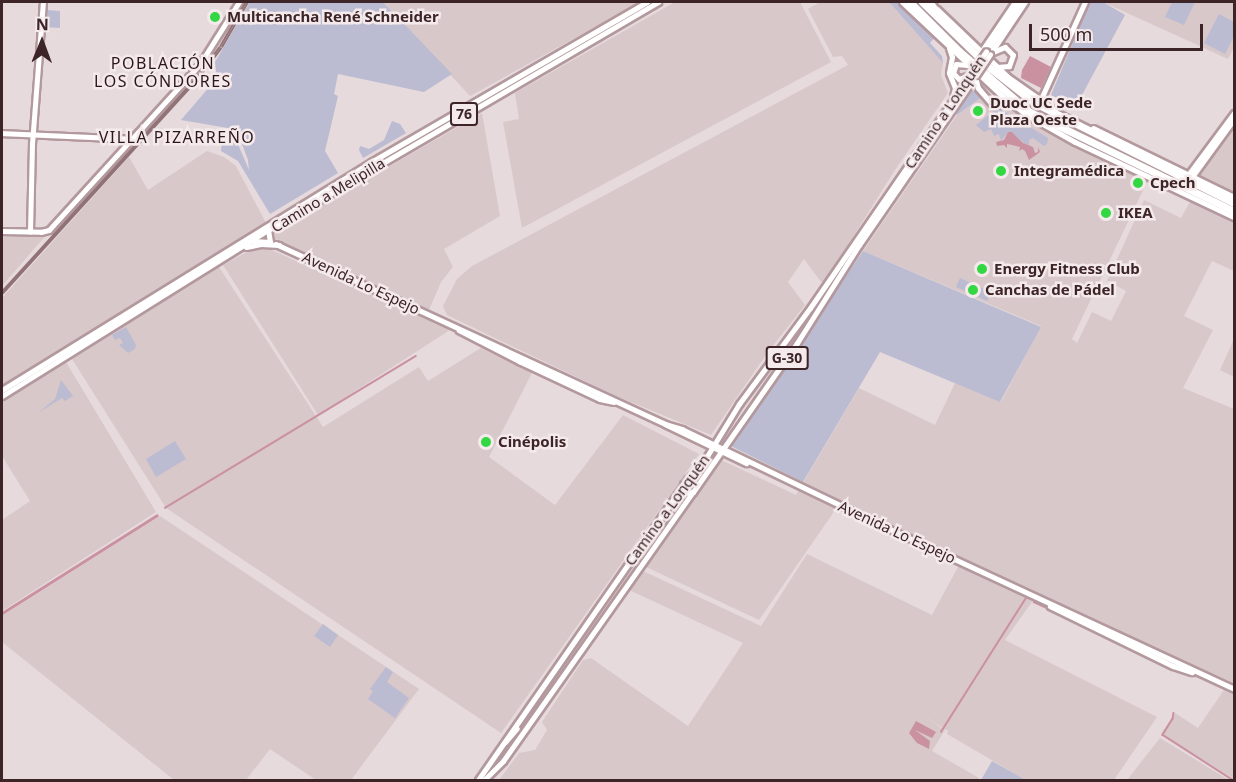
<!DOCTYPE html>
<html>
<head>
<meta charset="utf-8">
<style>
	body { margin:0 }
	#map { position:relative; width:1236px; height:782px; overflow:hidden; background:#e6dadc; font-family:"Noto Sans",sans-serif }
	div>[style] { position:absolute }
	.built>* { inset:0; background:#d9c8ca }
	.green>* { inset:0; background:#bbbbd1 }
	.water>* { inset:0; background:#ca92a0 }
	.stream>* { height:1.5px; margin:-0.75px; padding:0 0.75px; transform-origin:0.75px; border-radius:0.75px; background:#ca92a0 }
	.canal>* { height:3px; margin:-1.5px; padding:0 1.5px; transform-origin:1.5px; border-radius:1.5px; background:#ca92a0 }
	.roads { filter:drop-shadow(2px 0 #b3999d) drop-shadow(-2px 0 #b3999d) drop-shadow(0 2px #b3999d) drop-shadow(0 -2px #b3999d) }
	.secondary>* { height:4.5px; margin:-2.25px; padding:0 2.25px; transform-origin:2.25px; border-radius:2.25px; background:#fff }
	.primary>* { height:5px; margin:-2.5px; padding:0 2.5px; transform-origin:2.5px; border-radius:2.5px; background:#fff }
	.highway>* { height:7px; margin:-3.5px; padding:0 3.5px; transform-origin:3.5px; border-radius:3.5px; background:#fff }
	.rail>* { height:4px; margin-top:-2px; transform-origin:0; background:repeating-linear-gradient(90deg,#f4eaeb 0 4.5px,#917377 0 9px); box-sizing:border-box; border-block:2px solid #917377 }
	.bridges { filter:drop-shadow(2px 0 #b3999d) drop-shadow(-2px 0 #b3999d) drop-shadow(0 2px #b3999d) drop-shadow(0 -2px #b3999d) }
	.primary-bridge>* { height:5px; margin:-2.5px; padding:0 2.5px; transform-origin:2.5px; border-radius:2.5px; background:#fff }
	.dots>* { width:16px; height:16px; translate:-50% -50%; box-sizing:border-box; border:3px solid #f4eaeb; border-radius:50% }
	span { translate:-50% -50%; white-space:nowrap; text-align:center; line-height:1.15; -webkit-text-stroke:5px #f4eaeb; paint-order:stroke }
	.shield-label span { padding:2px 4px; background:#f4eaeb; border:2px solid; border-radius:4px; -webkit-text-stroke-width:0 }
	.shield-label { font-size:14px; color:#3d2427; font-weight:700 }
	.poi-label { font-size:15px; color:#3d2427; font-weight:700 }
	.left { translate:0 -50%; text-align:left }
	.street-label { font-size:15px; color:#3d2427 }
	.neighbourhood-label { font-size:16px; color:#2d1619; letter-spacing:1.5px }
	.frame { position:absolute; inset:0; border:3px solid #3d2427; pointer-events:none }
	.north { position:absolute; left:12px; top:12px; width:60px; height:60px; -webkit-text-stroke:4px #f4eaeb; paint-order:stroke; rotate:1deg; font-size:16px; font-weight:700; line-height:24px; text-align:center; color:#3d2427 }
	.north::after { content:''; display:block; margin:auto; width:21px; height:27px; background:#3d2427; clip-path:polygon(50% 0,100% 100%,50% 72%,0 100%) }
	.scale { position:absolute; left:1029px; top:24px; width:174px; height:27px; box-sizing:border-box; border:3px solid #3d2427; border-top:0; padding-left:8px; font-size:18px; line-height:21px; white-space:nowrap; color:#3d2427; -webkit-text-stroke:4px #f4eaeb; paint-order:stroke }
</style>
</head>
<body>
<div id="map">
	<div class="built">
		<div style="clip-path:polygon(383px 2px,640px 2px,470px 96px)"></div>
		<div style="clip-path:polygon(675px 2px,800px 2px,831px 62px,522px 228px,503px 122px,519px 119px,515px 93px)"></div>
		<div style="clip-path:polygon(820px 2px,889px 2px,943px 63px,941px 75px,948px 93px,895px 170px,826px 280px,821px 282px,804px 259px,788px 282px,805px 305px,768px 352px,711px 435px,614px 395px,447px 315px,443px 306px,457px 279px,472px 266px,848px 65px,842px 56px,833px 57px,808px 9px)"></div>
		<div style="clip-path:polygon(1103px 2px,1230px 2px,1234px 3px,1234px 47px,1228px 59px)"></div>
		<div style="clip-path:polygon(983px 96px,994px 111px,1009px 107px,1061px 138px,1148px 180px,1072px 339px,1077px 343px,1092px 312px,1111px 321px,1126px 291px,1107px 281px,1144px 200px,1181px 218px,1191px 200px,1234px 220px,1234px 271px,1212px 261px,1184px 316px,1213px 330px,1183px 388px,1234px 409px,1234px 683px,1036px 596px,1005px 640px,1157px 717px,1114px 780px,1026px 780px,947px 734px,948px 731px,922px 715px,945px 730px,932px 751px,979px 778px,977px 780px,499px 780px,519px 753px,535px 750px,547px 730px,542px 722px,583px 660px,591px 658px,688px 726px,743px 643px,627px 589px,641px 570px,761px 626px,807px 554px,932px 615px,959px 565px,840px 503px,759px 620px,644px 566px,719px 459px,796px 495px,859px 388px,935px 425px,955px 383px,1001px 402px,1041px 326px,863px 251px,957px 115px)"></div>
		<div style="clip-path:polygon(482px 113px,500px 216px,444px 249px,453px 267px,441px 282px,429px 310px,274px 241px,274px 233px)"></div>
		<div style="clip-path:polygon(1234px 127px,1234px 195px,1193px 175px)"></div>
		<div style="clip-path:polygon(207px 151px,224px 157px,236px 166px,266px 223px,2px 387px,2px 298px,129px 157px,148px 190px)"></div>
		<div style="clip-path:polygon(2px 233px,47px 234px,2px 286px)"></div>
		<div style="clip-path:polygon(256px 247px,265px 247px,450px 330px,318px 415px,223px 265px)"></div>
		<div style="clip-path:polygon(219px 267px,323px 427px,419px 367px,428px 381px,481px 348px,532px 373px,489px 457px,555px 505px,623px 415px,699px 454px,501px 733px,166px 508px,72px 359px)"></div>
		<div style="clip-path:polygon(1234px 339px,1234px 377px,1220px 370px)"></div>
		<div style="clip-path:polygon(66px 362px,156px 512px,2px 611px,2px 520px,30px 501px,2px 456px,2px 402px)"></div>
		<div style="clip-path:polygon(160px 516px,419px 689px,351px 780px,316px 780px,270px 749px,246px 780px,174px 780px,2px 642px,2px 616px)"></div>
		<div style="clip-path:polygon(1224px 690px,1234px 695px,1234px 779px,1161px 734px,1175px 713px,1198px 728px)"></div>
		<div style="clip-path:polygon(1160px 738px,1196px 760px,1229px 780px,1127px 780px)"></div>
	</div>
	<div class="green">
		<div style="clip-path:polygon(250px 2px,383px 2px,452px 74px,424px 92px,338px 74px,334px 94px,338px 96px,325px 151px,338px 173px,270px 214px,238px 161px,221px 151px,223px 132px,234px 135px,249px 170px,248px 160px,239px 136px,228px 128px,181px 120px,217px 78px,215px 62px)"></div>
		<div style="clip-path:polygon(889px 2px,901px 2px,935px 37px,930px 43px,942px 56px,943px 63px)"></div>
		<div style="clip-path:polygon(1090px 2px,1103px 2px,1125px 15px,1075px 108px,1051px 95px)"></div>
		<div style="clip-path:polygon(1172px 2px,1195px 2px,1184px 25px,1165px 17px)"></div>
		<div style="clip-path:polygon(47px 10px,60px 11px,60px 28px,44px 27px,44px 12px)"></div>
		<div style="clip-path:polygon(1219px 14px,1234px 22px,1234px 36px,1225px 54px,1204px 43px)"></div>
		<div style="clip-path:polygon(970px 91px,977px 91px,983px 96px,957px 115px,956px 112px)"></div>
		<div style="clip-path:polygon(1002px 110px,1048px 138px,1047px 144px,1044px 146px,1033px 138px,1029px 140px,1029px 145px,1025px 144px,1012px 132px,1008px 132px,1001px 141px,999px 134px,994px 136px,991px 129px,984px 132px,976px 125px,994px 111px)"></div>
		<div style="clip-path:polygon(392px 121px,400px 124px,406px 133px,363px 158px,359px 150px,360px 146px,369px 149px,384px 140px)"></div>
		<div style="clip-path:polygon(863px 251px,1041px 327px,1000px 402px,880px 352px,803px 482px,731px 446px)"></div>
		<div style="clip-path:polygon(960px 278px,991px 292px,987px 301px,956px 287px)"></div>
		<div style="clip-path:polygon(126px 327px,136px 345px,135px 349px,128px 353px,119px 345px,123px 343px,120px 338px,115px 340px,112px 335px)"></div>
		<div style="clip-path:polygon(61px 380px,73px 396px,65px 401px,62px 398px,38px 413px,55px 399px)"></div>
		<div style="clip-path:polygon(175px 441px,186px 459px,156px 477px,146px 459px)"></div>
		<div style="clip-path:polygon(323px 624px,338px 635px,330px 647px,314px 636px)"></div>
		<div style="clip-path:polygon(386px 667px,393px 672px,387px 682px,409px 698px,395px 718px,368px 699px,373px 691px,370px 689px)"></div>
		<div style="clip-path:polygon(992px 761px,1026px 780px,981px 780px)"></div>
	</div>
	<div class="water">
		<div style="clip-path:polygon(1030px 56px,1051px 67px,1041px 88px,1021px 78px,1022px 70px)"></div>
		<div style="clip-path:polygon(1008px 132px,1012px 132px,1023px 143px,1033px 147px,1035px 153px,1038px 152px,1038px 147px,1040px 152px,1029px 160px,1025px 151px,1022px 149px,1019px 151px,1020px 147px,1012px 145px,1007px 144px,1007px 148px,1004px 145px,997px 146px,996px 142px,1004px 140px)"></div>
		<div style="clip-path:polygon(916px 721px,936px 732px,932px 738px,915px 730px,930px 741px,929px 749px,917px 743px,909px 733px)"></div>
	</div>
	<div class="stream">
		<div style="left:165px;top:508px;width:293px;rotate:-31.2deg"></div>
		<div style="left:1034px;top:602px;width:55px;rotate:24.7deg"></div>
		<div style="left:1174px;top:713px;width:6px;rotate:99deg"></div>
		<div style="left:1173px;top:719px;width:19px;rotate:122deg"></div>
		<div style="left:1163px;top:735px;width:83px;rotate:32.7deg"></div>
		<div style="left:941px;top:732px;width:159px;rotate:-57.6deg"></div>
	</div>
	<div class="canal">
		<div style="left:2px;top:613px;width:183px;rotate:-32.3deg"></div>
	</div>
	<div class="roads">
		<div class="secondary">
			<div style="left:981px;top:52px;width:60px;rotate:-55.8deg"></div>
			<div style="left:2px;top:133px;width:132px;rotate:2.6deg"></div>
			<div style="left:1188px;top:175px;width:77px;rotate:-53.4deg"></div>
			<div style="left:1192px;top:177px;width:72px;rotate:-54.1deg"></div>
			<div style="left:2px;top:231px;width:39px;rotate:1deg"></div>
			<div style="left:41px;top:232px;width:8px;rotate:-14deg"></div>
			<div style="left:49px;top:230px;width:224px;rotate:-47.7deg"></div>
			<div style="left:200px;top:64px;width:73px;rotate:-57.8deg"></div>
			<div style="left:30px;top:232px;width:88px;rotate:-88.7deg"></div>
			<div style="left:32px;top:144px;width:142px;rotate:-85.6deg"></div>
			<div style="left:276px;top:244px;width:429px;rotate:24.8deg"></div>
			<div style="left:665px;top:424px;width:18px;rotate:16deg"></div>
			<div style="left:682px;top:429px;width:216px;rotate:25.7deg"></div>
			<div style="left:877px;top:523px;width:394px;rotate:24.9deg"></div>
			<div style="left:459px;top:330px;width:68px;rotate:27.3deg"></div>
			<div style="left:519px;top:361px;width:89px;rotate:25.1deg"></div>
			<div style="left:600px;top:399px;width:14px;rotate:12deg"></div>
			<div style="left:667px;top:425px;width:88px;rotate:25.7deg"></div>
			<div style="left:1050px;top:606px;width:137px;rotate:26deg"></div>
			<div style="left:1173px;top:666px;width:20px;rotate:18deg"></div>
		</div>
		<div class="primary">
			<div style="left:902px;top:2px;width:139px;rotate:43.2deg"></div>
			<div style="left:1003px;top:97px;width:30px;rotate:37deg"></div>
			<div style="left:1027px;top:115px;width:55px;rotate:29.4deg"></div>
			<div style="left:1075px;top:142px;width:176px;rotate:25.3deg"></div>
			<div style="left:937px;top:9px;width:98px;rotate:43.8deg"></div>
			<div style="left:1008px;top:77px;width:57px;rotate:35.1deg"></div>
			<div style="left:949px;top:48px;width:9px;rotate:72deg"></div>
			<div style="left:952px;top:57px;width:16px;rotate:101deg"></div>
			<div style="left:949px;top:73px;width:16px;rotate:68deg"></div>
			<div style="left:955px;top:88px;width:9px;rotate:103deg"></div>
			<div style="left:986px;top:51px;width:60px;rotate:-55.2deg"></div>
			<div style="left:993px;top:52px;width:13px;rotate:-23deg"></div>
			<div style="left:1005px;top:47px;width:11px;rotate:45deg"></div>
			<div style="left:1013px;top:55px;width:12px;rotate:110deg"></div>
			<div style="left:1009px;top:66px;width:12px;rotate:175deg"></div>
			<div style="left:990px;top:54px;width:63px;rotate:-56.1deg"></div>
			<div style="left:967px;top:65px;width:11px;rotate:-175deg"></div>
			<div style="left:956px;top:64px;width:9px;rotate:108deg"></div>
			<div style="left:953px;top:73px;width:8px;rotate:45deg"></div>
			<div style="left:959px;top:79px;width:11px;rotate:-22deg"></div>
			<div style="left:975px;top:77px;width:11px;rotate:75deg"></div>
			<div style="left:978px;top:88px;width:23px;rotate:49deg"></div>
			<div style="left:993px;top:105px;width:19px"></div>
			<div style="left:1040px;top:101px;width:109px;rotate:-65.6deg"></div>
			<div style="left:1093px;top:128px;width:157px;rotate:26.1deg"></div>
			<div style="left:253px;top:241px;width:17px;rotate:3deg"></div>
			<div style="left:270px;top:242px;width:12px;rotate:-99deg"></div>
			<div style="left:246px;top:247px;width:15px;rotate:-11deg"></div>
			<div style="left:261px;top:244px;width:18px;rotate:3deg"></div>
			<div style="left:2px;top:390px;width:434px;rotate:-31.7deg"></div>
			<div style="left:371px;top:162px;width:319px;rotate:-30.1deg"></div>
			<div style="left:2px;top:396px;width:314px;rotate:-32deg"></div>
			<div style="left:268px;top:230px;width:452px;rotate:-30.3deg"></div>
			<div style="left:683px;top:484px;width:9px;rotate:84deg"></div>
			<div style="left:684px;top:493px;width:9px;rotate:-6deg"></div>
			<div style="left:505px;top:742px;width:18px;rotate:-49deg"></div>
			<div style="left:478px;top:780px;width:366px;rotate:-55.2deg"></div>
			<div style="left:687px;top:479px;width:19px;rotate:-43deg"></div>
			<div style="left:701px;top:466px;width:73px;rotate:-58.5deg"></div>
			<div style="left:739px;top:404px;width:119px;rotate:-53.5deg"></div>
			<div style="left:810px;top:308px;width:286px;rotate:-55.5deg"></div>
			<div style="left:484px;top:780px;width:27px;rotate:-45deg"></div>
			<div style="left:503px;top:761px;width:329px;rotate:-54.8deg"></div>
			<div style="left:693px;top:492px;width:182px;rotate:-55.1deg"></div>
			<div style="left:797px;top:343px;width:116px;rotate:-57.7deg"></div>
			<div style="left:859px;top:245px;width:206px;rotate:-55.5deg"></div>
		</div>
		<div class="highway">
			<div style="left:910px;top:2px;width:69px;rotate:45deg"></div>
			<div style="left:959px;top:51px;width:94px;rotate:40.7deg"></div>
			<div style="left:1030px;top:112px;width:227px;rotate:25.9deg"></div>
			<div style="left:922px;top:2px;width:96px;rotate:44.2deg"></div>
			<div style="left:991px;top:69px;width:53px;rotate:38.2deg"></div>
			<div style="left:1033px;top:102px;width:225px;rotate:26.7deg"></div>
			<div style="left:931px;top:4px;width:12px;rotate:55deg"></div>
		</div>
	</div>
	<div class="rail">
		<div style="left:2px;top:293px;width:288px;rotate:-47.7deg"></div>
		<div style="left:196px;top:80px;width:41px;rotate:-52.9deg"></div>
		<div style="left:221px;top:47px;width:52px;rotate:-60deg"></div>
	</div>
	<div class="bridges">
		<div class="primary-bridge">
			<div style="left:972px;top:72px;width:25px;rotate:-56deg"></div>
			<div style="left:976px;top:75px;width:25px;rotate:-56deg"></div>
		</div>
	</div>
	<div class="dots">
		<div style="left:215px;top:17px;background:#33d742"></div>
		<div style="left:978px;top:111px;background:#33d742"></div>
		<div style="left:1001px;top:171px;background:#33d742"></div>
		<div style="left:1138px;top:183px;background:#33d742"></div>
		<div style="left:1106px;top:213px;background:#33d742"></div>
		<div style="left:982px;top:269px;background:#33d742"></div>
		<div style="left:973px;top:290px;background:#33d742"></div>
		<div style="left:486px;top:442px;background:#33d742"></div>
	</div>
	<div class="shield-label">
		<span style="left:464px;top:114px">76</span>
		<span style="left:787px;top:358px">G-30</span>
	</div>
	<div class="poi-label">
		<span class="left" style="left:227px;top:17px">Multicancha René Schneider</span>
		<span class="left" style="left:990px;top:111px">Duoc UC Sede<br>Plaza Oeste</span>
		<span class="left" style="left:1014px;top:171px">Integramédica</span>
		<span class="left" style="left:1150px;top:183px">Cpech</span>
		<span class="left" style="left:1118px;top:213px">IKEA</span>
		<span class="left" style="left:994px;top:269px">Energy Fitness Club</span>
		<span class="left" style="left:985px;top:290px">Canchas de Pádel</span>
		<span class="left" style="left:498px;top:442px">Cinépolis</span>
	</div>
	<div class="street-label">
		<span style="left:945px;top:112px;rotate:-56deg">Camino a Lonquén</span>
		<span style="left:328px;top:195px;rotate:-31deg">Camino a Melipilla</span>
		<span style="left:361px;top:283px;rotate:25deg">Avenida Lo Espejo</span>
		<span style="left:667px;top:510px;rotate:-54deg">Camino a Lonquén</span>
		<span style="left:897px;top:532px;rotate:25deg">Avenida Lo Espejo</span>
	</div>
	<div class="neighbourhood-label">
		<span style="left:163px;top:72px">POBLACIÓN<br>LOS CÓNDORES</span>
		<span style="left:177px;top:137px">VILLA PIZARREÑO</span>
	</div>
	<div class="frame"></div>
	<div class="north">N</div>
	<div class="scale">500 m</div>
</div>
</body>
</html>
